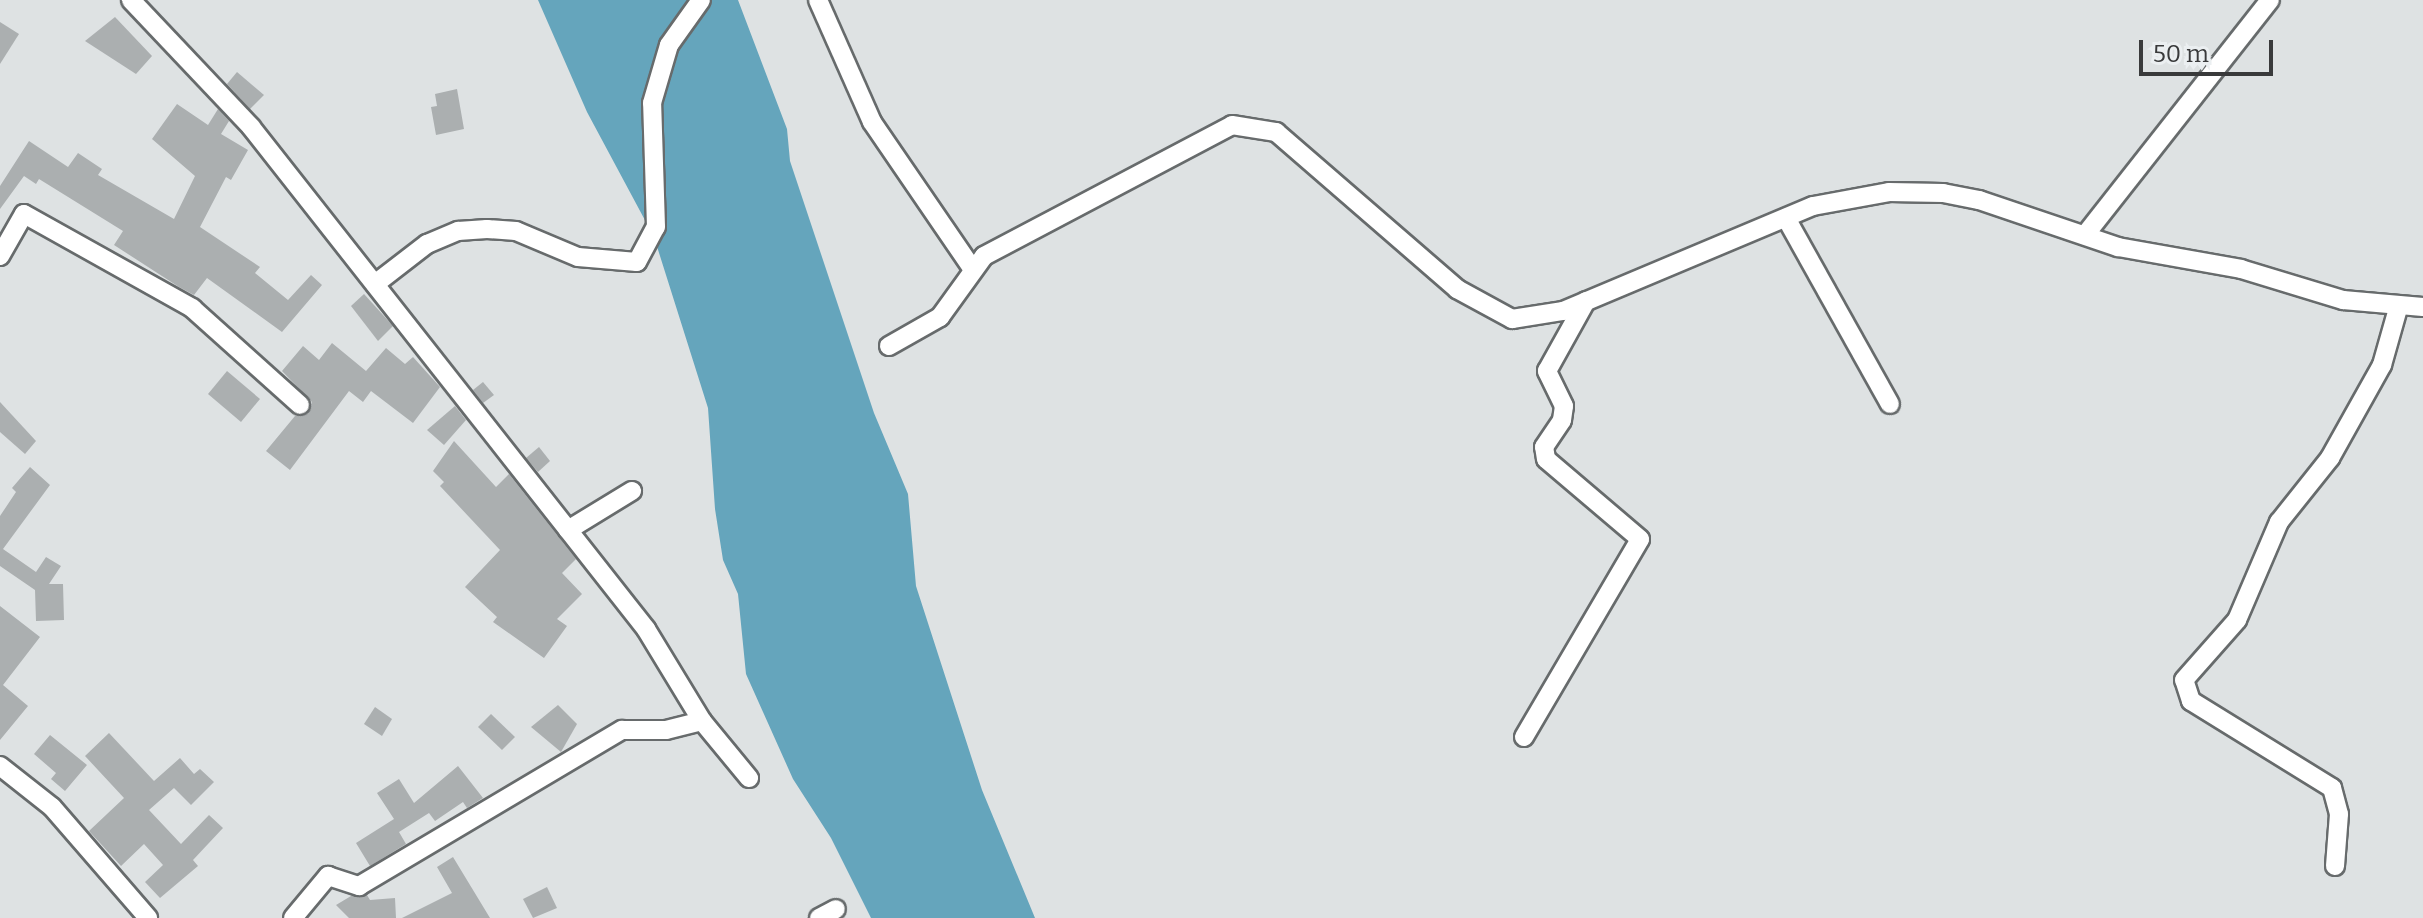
<!DOCTYPE html>
<html>
<head>
<meta charset="utf-8">
<style>
	body { margin:0 }
	#map { position:relative; width:2423px; height:918px; overflow:hidden; background:#dee2e3; font-family:Bitter,serif }
	div>[style] { position:absolute }
	.water>* { inset:0; background:#65a5bc }
	.building>* { inset:0; background:#abafb0 }
	.roads { filter:drop-shadow(2px 0 #676b6c) drop-shadow(-2px 0 #676b6c) drop-shadow(0 2px #676b6c) drop-shadow(0 -2px #676b6c) }
	.minor>* { height:18px; margin:-9px; padding:0 9px; transform-origin:9px; border-radius:9px; background:#fff }
	span { translate:-50% -50%; white-space:nowrap; text-align:center; line-height:1.15; -webkit-text-stroke:8px #ebeff1; paint-order:stroke }
	.scale { position:absolute; left:2139px; top:40px; width:134px; height:36px; box-sizing:border-box; border:4px solid #393a3b; border-top:0; padding-left:10px; font-size:24px; line-height:28px; white-space:nowrap; color:#393a3b; -webkit-text-stroke:6px #ebeff1; paint-order:stroke }
</style>
</head>
<body>
<div id="map">
	<div class="water">
		<div style="clip-path:polygon(538px 0,738px 0,787px 129px,790px 161px,874px 413px,908px 494px,916px 586px,982px 790px,1035px 918px,871px 918px,831px 838px,793px 779px,746px 674px,738px 594px,723px 560px,715px 509px,708px 408px,654px 237px,587px 112px)"></div>
	</div>
	<div class="building">
		<div style="clip-path:polygon(115px 17px,152px 56px,136px 74px,85px 41px)"></div>
		<div style="clip-path:polygon(0 22px,19px 34px,0 64px)"></div>
		<div style="clip-path:polygon(237px 72px,264px 95px,250px 109px,227px 84px)"></div>
		<div style="clip-path:polygon(457px 89px,464px 129px,436px 135px,431px 107px,437px 106px,435px 94px)"></div>
		<div style="clip-path:polygon(177px 104px,208px 125px,218px 109px,229px 121px,221px 134px,248px 150px,231px 180px,226px 177px,200px 227px,260px 267px,255px 273px,288px 300px,311px 275px,322px 285px,282px 332px,207px 278px,194px 295px,179px 287px,114px 245px,123px 231px,39px 179px,36px 184px,24px 176px,0 209px,0 186px,29px 141px,68px 167px,78px 153px,102px 169px,98px 175px,174px 219px,195px 176px,152px 139px)"></div>
		<div style="clip-path:polygon(364px 294px,393px 326px,378px 341px,351px 306px)"></div>
		<div style="clip-path:polygon(332px 343px,366px 371px,386px 348px,405px 364px,413px 357px,440px 387px,413px 423px,371px 391px,363px 402px,349px 391px,290px 470px,266px 451px,295px 416px,308px 414px,312px 402px,282px 371px,303px 346px,319px 360px)"></div>
		<div style="clip-path:polygon(227px 371px,260px 399px,241px 422px,208px 394px)"></div>
		<div style="clip-path:polygon(483px 382px,494px 395px,483px 403px,473px 390px)"></div>
		<div style="clip-path:polygon(0 402px,36px 441px,25px 454px,0 432px)"></div>
		<div style="clip-path:polygon(455px 406px,466px 420px,444px 445px,427px 430px)"></div>
		<div style="clip-path:polygon(454px 441px,496px 487px,509px 474px,576px 559px,562px 573px,582px 594px,557px 619px,567px 626px,544px 658px,493px 622px,497px 617px,465px 587px,500px 550px,440px 486px,444px 482px,433px 471px)"></div>
		<div style="clip-path:polygon(539px 447px,550px 461px,538px 472px,526px 458px)"></div>
		<div style="clip-path:polygon(30px 467px,50px 485px,3px 549px,36px 572px,46px 557px,61px 566px,49px 584px,63px 584px,64px 620px,36px 621px,35px 590px,0 566px,0 516px,16px 492px,12px 488px)"></div>
		<div style="clip-path:polygon(0 606px,40px 637px,3px 685px,28px 706px,0 740px)"></div>
		<div style="clip-path:polygon(558px 705px,577px 724px,561px 752px,531px 727px)"></div>
		<div style="clip-path:polygon(375px 707px,392px 719px,382px 736px,364px 724px)"></div>
		<div style="clip-path:polygon(491px 714px,515px 737px,502px 750px,478px 727px)"></div>
		<div style="clip-path:polygon(109px 733px,154px 781px,180px 758px,194px 774px,200px 769px,214px 782px,191px 805px,174px 788px,149px 810px,181px 844px,209px 815px,223px 828px,193px 860px,198px 866px,160px 898px,145px 882px,163px 865px,144px 844px,121px 866px,89px 831px,124px 798px,85px 756px)"></div>
		<div style="clip-path:polygon(50px 735px,87px 765px,65px 791px,51px 779px,56px 773px,34px 754px)"></div>
		<div style="clip-path:polygon(458px 766px,483px 798px,467px 808px,463px 802px,435px 821px,429px 813px,399px 832px,406px 844px,370px 866px,356px 843px,394px 819px,377px 793px,399px 779px,414px 803px)"></div>
		<div style="clip-path:polygon(453px 857px,490px 918px,402px 918px,452px 893px,437px 867px)"></div>
		<div style="clip-path:polygon(547px 887px,557px 908px,533px 918px,523px 899px)"></div>
		<div style="clip-path:polygon(367px 895px,370px 900px,395px 898px,396px 918px,349px 918px,336px 905px,351px 896px)"></div>
	</div>
	<div class="roads">
		<div class="minor">
			<div style="left:131px;top:0;width:175px;rotate:46.6deg"></div>
			<div style="left:251px;top:127px;width:639px;rotate:51.8deg"></div>
			<div style="left:646px;top:629px;width:108px;rotate:58.7deg"></div>
			<div style="left:702px;top:721px;width:74px;rotate:50.5deg"></div>
			<div style="left:818px;top:0;width:133px;rotate:66.1deg"></div>
			<div style="left:872px;top:122px;width:177px;rotate:55.6deg"></div>
			<div style="left:1786px;top:218px;width:213px;rotate:60.8deg"></div>
			<div style="left:2085px;top:235px;width:299px;rotate:-51.8deg"></div>
			<div style="left:0;top:256px;width:48px;rotate:-60.3deg"></div>
			<div style="left:24px;top:214px;width:193px;rotate:29.2deg"></div>
			<div style="left:192px;top:308px;width:145px;rotate:41.9deg"></div>
			<div style="left:375px;top:284px;width:66px;rotate:-37.6deg"></div>
			<div style="left:427px;top:244px;width:34px;rotate:-23deg"></div>
			<div style="left:458px;top:231px;width:29px;rotate:-4deg"></div>
			<div style="left:487px;top:229px;width:29px;rotate:4deg"></div>
			<div style="left:516px;top:231px;width:67px;rotate:22.8deg"></div>
			<div style="left:578px;top:257px;width:59px;rotate:4.8deg"></div>
			<div style="left:637px;top:262px;width:40px;rotate:-62deg"></div>
			<div style="left:656px;top:227px;width:124px;rotate:-91.8deg"></div>
			<div style="left:652px;top:103px;width:60px;rotate:-73.7deg"></div>
			<div style="left:669px;top:45px;width:55px;rotate:-54.6deg"></div>
			<div style="left:889px;top:346px;width:59px;rotate:-29.6deg"></div>
			<div style="left:940px;top:317px;width:75px;rotate:-54.2deg"></div>
			<div style="left:984px;top:256px;width:280px;rotate:-27.8deg"></div>
			<div style="left:1232px;top:125px;width:45px;rotate:9deg"></div>
			<div style="left:1276px;top:132px;width:240px;rotate:40.9deg"></div>
			<div style="left:1457px;top:289px;width:63px;rotate:28.6deg"></div>
			<div style="left:1512px;top:319px;width:52px;rotate:-8.9deg"></div>
			<div style="left:1563px;top:311px;width:271px;rotate:-22.8deg"></div>
			<div style="left:1813px;top:206px;width:77px;rotate:-10.4deg"></div>
			<div style="left:1889px;top:192px;width:54px;rotate:1.1deg"></div>
			<div style="left:1943px;top:193px;width:37px;rotate:11deg"></div>
			<div style="left:1979px;top:200px;width:147px;rotate:18.7deg"></div>
			<div style="left:2118px;top:247px;width:125px;rotate:10.1deg"></div>
			<div style="left:2241px;top:269px;width:107px;rotate:16.9deg"></div>
			<div style="left:2343px;top:300px;width:80px;rotate:5deg"></div>
			<div style="left:568px;top:530px;width:75px;rotate:-31.4deg"></div>
			<div style="left:1524px;top:737px;width:229px;rotate:-59.6deg"></div>
			<div style="left:1640px;top:539px;width:123px;rotate:-139.6deg"></div>
			<div style="left:1546px;top:459px;width:12px;rotate:-99deg"></div>
			<div style="left:1544px;top:447px;width:32px;rotate:-56deg"></div>
			<div style="left:1562px;top:420px;width:14px;rotate:-82deg"></div>
			<div style="left:1564px;top:406px;width:39px;rotate:-116deg"></div>
			<div style="left:1547px;top:371px;width:80px;rotate:-60.9deg"></div>
			<div style="left:0;top:766px;width:66px;rotate:38.3deg"></div>
			<div style="left:52px;top:807px;width:147px;rotate:49.1deg"></div>
			<div style="left:2335px;top:866px;width:52px;rotate:-85.6deg"></div>
			<div style="left:2339px;top:814px;width:27px;rotate:-105deg"></div>
			<div style="left:2332px;top:788px;width:166px;rotate:-148.3deg"></div>
			<div style="left:2191px;top:701px;width:22px;rotate:-108deg"></div>
			<div style="left:2184px;top:680px;width:80px;rotate:-48.5deg"></div>
			<div style="left:2237px;top:620px;width:107px;rotate:-66.8deg"></div>
			<div style="left:2279px;top:522px;width:82px;rotate:-51.4deg"></div>
			<div style="left:2330px;top:458px;width:107px;rotate:-60.8deg"></div>
			<div style="left:2382px;top:365px;width:62px;rotate:-74.2deg"></div>
			<div style="left:293px;top:918px;width:55px;rotate:-50.2deg"></div>
			<div style="left:328px;top:876px;width:33px;rotate:18deg"></div>
			<div style="left:359px;top:886px;width:306px;rotate:-30.7deg"></div>
			<div style="left:622px;top:730px;width:44px"></div>
			<div style="left:666px;top:730px;width:37px;rotate:-14deg"></div>
			<div style="left:819px;top:918px;width:19px;rotate:-28deg"></div>
		</div>
	</div>
	<div class="scale">50 m</div>
</div>
</body>
</html>
